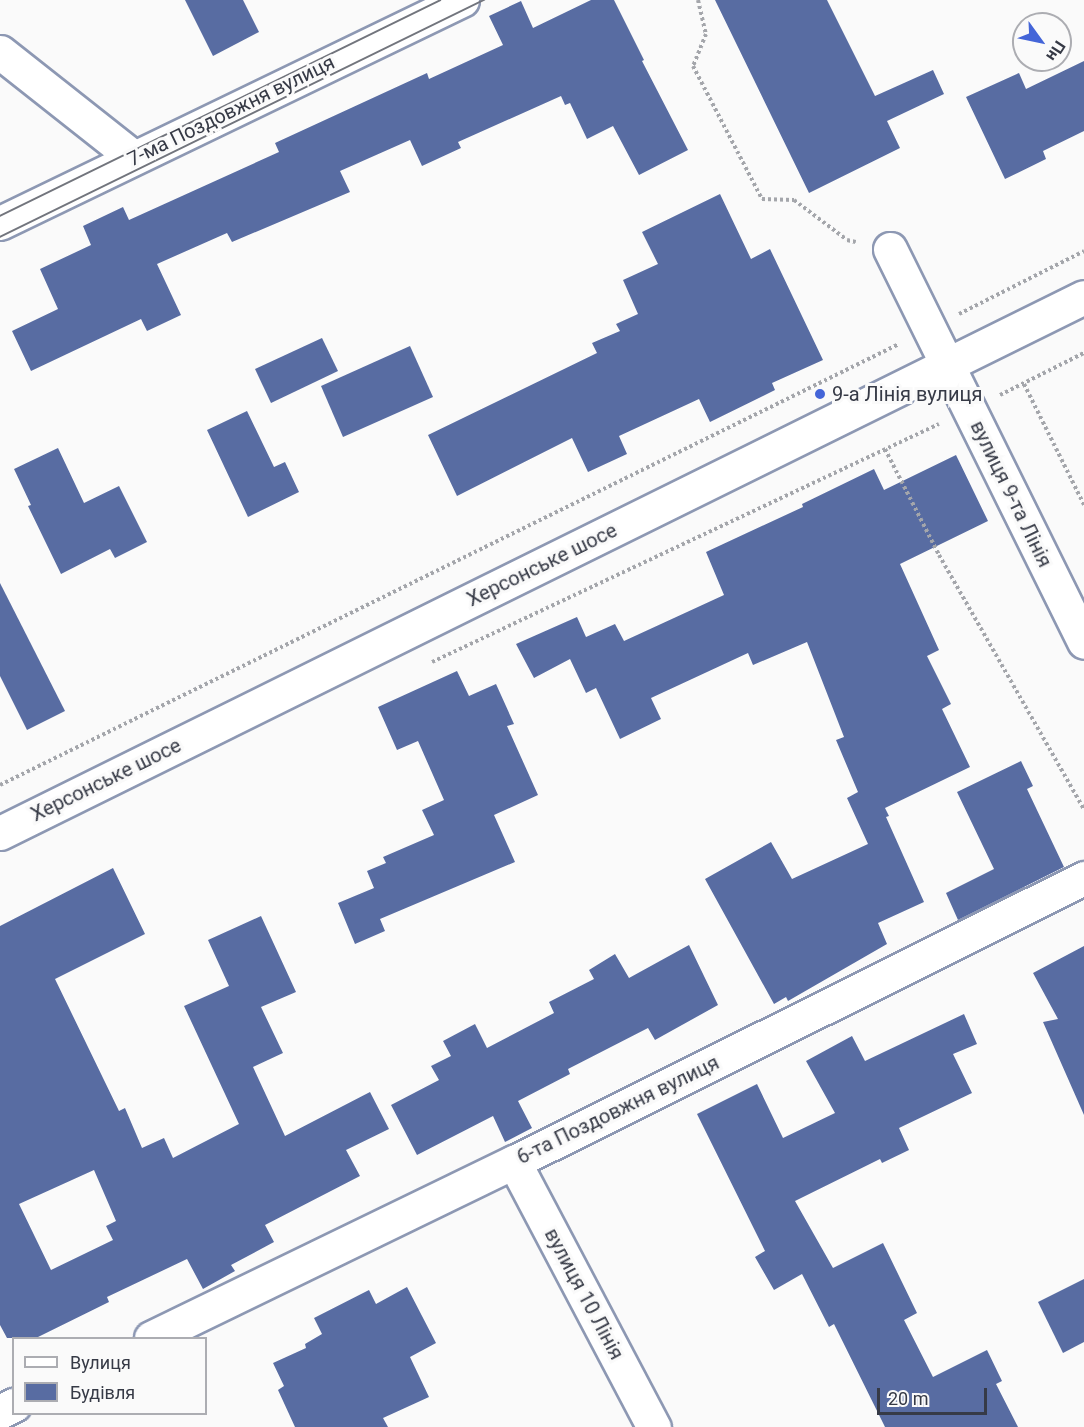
<!DOCTYPE html>
<html>
<head>
<meta charset="utf-8">
<style>
	body { margin:0 }
	#map { position:relative; width:1084px; height:1427px; overflow:hidden; background:#fafafa; font-family:Roboto,sans-serif }
	div>[style] { position:absolute }
	.building>* { inset:0; background:#586ca2 }
	.path>* { height:4px; margin-top:-2px; transform-origin:0; background:repeating-linear-gradient(90deg,#a4a6ab 0 3px,transparent 0 6px) }
	.roads { filter:drop-shadow(2px 0 #8d98b3) drop-shadow(-2px 0 #8d98b3) drop-shadow(0 2px #8d98b3) drop-shadow(0 -2px #8d98b3) }
	.minor>* { height:33px; margin:-16.5px; padding:0 16.5px; transform-origin:16.5px; border-radius:16.5px; background:#fff }
	.secondary>* { height:33px; margin:-16.5px; padding:0 16.5px; transform-origin:16.5px; border-radius:16.5px; background:#fff }
	.tram>* { height:1.5px; margin:-0.75px; padding:0 0.75px; transform-origin:0.75px; border-radius:0.75px; background:#72757d }
	.dots>* { width:16px; height:16px; translate:-50% -50%; box-sizing:border-box; border:3px solid #fafafa; border-radius:50% }
	span { translate:-50% -50%; white-space:nowrap; text-align:center; line-height:1.15; -webkit-text-stroke:6px #fafafa; paint-order:stroke }
	.street-label { font-size:20px; color:#363a46 }
	.poi-label { font-size:20px; color:#363a46 }
	.left { translate:0 -50%; text-align:left }
	.legend { position:absolute; left:12px; top:1337px; width:195px; height:78px; box-sizing:border-box; background:#fafafa; border:2px solid #acadb2; margin:0; padding:8px 10px; list-style:none; font-size:18px; color:#363a46 }
	.legend li { display:flex; align-items:center; gap:12px; height:30px }
	.legend b { width:30px; border:2px solid #acadb2 }
	.north { position:absolute; left:1012px; top:12px; width:60px; height:60px; box-sizing:border-box; background:#fafafa; border:2px solid #acadb2; border-radius:50%; rotate:123deg; font-size:16px; font-weight:700; line-height:24px; text-align:center; color:#363a46 }
	.north::after { content:''; display:block; margin:auto; width:21px; height:27px; background:#4465d8; clip-path:polygon(50% 0,100% 100%,50% 72%,0 100%) }
	.scale { position:absolute; left:877px; top:1388px; width:110px; height:27px; box-sizing:border-box; border:3px solid #363a46; border-top:0; padding-left:8px; font-size:18px; line-height:21px; white-space:nowrap; color:#363a46; -webkit-text-stroke:4px #fafafa; paint-order:stroke }
</style>
</head>
<body>
<div id="map">
	<div class="building">
		<div style="clip-path:polygon(185px 0,243px 0,259px 32px,213px 56px)"></div>
		<div style="clip-path:polygon(591px 0,614px 0,644px 60px,642px 61px,688px 150px,639px 175px,613px 126px,587px 139px,570px 103px,565px 105px,561px 96px,458px 142px,461px 148px,422px 166px,410px 140px,340px 171px,350px 192px,232px 242px,227px 233px,157px 264px,181px 315px,147px 331px,141px 319px,31px 371px,12px 331px,58px 309px,40px 269px,91px 245px,83px 226px,123px 207px,129px 220px,279px 152px,275px 143px,427px 73px,429px 79px,503px 45px,489px 16px,521px 1px,533px 28px)"></div>
		<div style="clip-path:polygon(715px 0,827px 0,875px 96px,933px 70px,944px 94px,887px 121px,900px 148px,809px 193px)"></div>
		<div style="clip-path:polygon(1084px 61px,1084px 131px,1043px 151px,1046px 159px,1005px 179px,966px 97px,1019px 73px,1026px 89px)"></div>
		<div style="clip-path:polygon(720px 194px,751px 259px,770px 249px,823px 360px,772px 383px,775px 390px,710px 422px,699px 399px,619px 436px,627px 454px,588px 472px,572px 438px,457px 496px,428px 435px,597px 353px,592px 343px,620px 331px,616px 324px,638px 314px,623px 280px,658px 264px,642px 232px)"></div>
		<div style="clip-path:polygon(322px 338px,338px 371px,271px 403px,255px 369px)"></div>
		<div style="clip-path:polygon(410px 346px,433px 397px,343px 437px,321px 386px)"></div>
		<div style="clip-path:polygon(247px 411px,274px 467px,285px 462px,299px 492px,248px 517px,207px 430px)"></div>
		<div style="clip-path:polygon(58px 448px,84px 503px,119px 486px,147px 542px,115px 558px,110px 549px,61px 574px,28px 506px,31px 505px,14px 469px)"></div>
		<div style="clip-path:polygon(956px 455px,988px 521px,900px 564px,939px 650px,927px 656px,951px 704px,942px 709px,970px 767px,885px 808px,889px 816px,886px 817px,924px 902px,878px 923px,887px 944px,788px 1001px,786px 997px,774px 1004px,705px 879px,771px 842px,792px 879px,868px 844px,847px 798px,858px 792px,836px 740px,844px 737px,807px 642px,753px 665px,748px 653px,651px 698px,661px 719px,620px 739px,596px 688px,586px 693px,570px 659px,534px 678px,516px 644px,577px 617px,586px 637px,615px 624px,624px 641px,724px 595px,706px 552px,803px 507px,802px 504px,874px 469px,884px 490px)"></div>
		<div style="clip-path:polygon(0 583px,65px 711px,27px 730px,0 676px)"></div>
		<div style="clip-path:polygon(457px 671px,469px 696px,496px 684px,514px 724px,507px 726px,538px 795px,494px 815px,515px 862px,380px 919px,385px 931px,355px 944px,338px 903px,374px 888px,367px 871px,386px 863px,383px 857px,434px 835px,422px 810px,444px 800px,418px 741px,397px 750px,378px 707px)"></div>
		<div style="clip-path:polygon(1021px 761px,1033px 786px,1027px 789px,1064px 867px,958px 920px,946px 893px,994px 869px,957px 792px)"></div>
		<div style="clip-path:polygon(evenodd,113px 868px,145px 934px,55px 979px,119px 1111px,125px 1108px,142px 1148px,164px 1138px,173px 1158px,239px 1124px,184px 1006px,229px 986px,208px 940px,261px 916px,296px 992px,261px 1007px,283px 1053px,253px 1067px,285px 1136px,370px 1092px,389px 1129px,346px 1150px,360px 1176px,265px 1225px,274px 1242px,231px 1265px,235px 1271px,203px 1289px,187px 1259px,107px 1297px,109px 1302px,36px 1338px,7px 1338px,0 1325px,0 926px,113px 868px,94px 1170px,116px 1221px,106px 1226px,113px 1240px,51px 1270px,19px 1204px,94px 1170px)"></div>
		<div style="clip-path:polygon(689px 945px,718px 1005px,655px 1040px,648px 1028px,568px 1069px,570px 1074px,518px 1101px,532px 1128px,505px 1142px,493px 1116px,417px 1155px,391px 1105px,439px 1080px,431px 1066px,451px 1056px,443px 1041px,475px 1024px,487px 1048px,554px 1013px,549px 1002px,594px 979px,589px 970px,615px 954px,629px 978px)"></div>
		<div style="clip-path:polygon(1084px 946px,1084px 1115px,1043px 1022px,1058px 1019px,1033px 973px)"></div>
		<div style="clip-path:polygon(964px 1014px,977px 1044px,953px 1054px,972px 1093px,899px 1128px,909px 1150px,882px 1163px,880px 1159px,795px 1201px,833px 1268px,883px 1243px,917px 1313px,904px 1320px,933px 1377px,987px 1350px,1002px 1381px,996px 1384px,1018px 1427px,885px 1427px,834px 1324px,829px 1327px,802px 1274px,774px 1290px,755px 1257px,765px 1251px,697px 1114px,757px 1084px,783px 1138px,835px 1113px,806px 1061px,852px 1036px,865px 1061px)"></div>
		<div style="clip-path:polygon(1084px 1279px,1084px 1342px,1063px 1353px,1038px 1302px)"></div>
		<div style="clip-path:polygon(407px 1287px,436px 1343px,410px 1357px,429px 1397px,383px 1418px,388px 1427px,295px 1427px,278px 1390px,284px 1386px,273px 1363px,306px 1348px,305px 1344px,322px 1334px,314px 1318px,369px 1290px,376px 1304px)"></div>
	</div>
	<div class="path">
		<div style="left:698px;top:0;width:35px;rotate:77deg"></div>
		<div style="left:706px;top:34px;width:35px;rotate:112deg"></div>
		<div style="left:693px;top:66px;width:150px;rotate:62.6deg"></div>
		<div style="left:762px;top:199px;width:32px;rotate:2deg"></div>
		<div style="left:794px;top:200px;width:66px;rotate:37deg"></div>
		<div style="left:847px;top:240px;width:9px;rotate:13deg"></div>
		<div style="left:959px;top:314px;width:140px;rotate:-26.7deg"></div>
		<div style="left:1024px;top:384px;width:135px;rotate:63.6deg"></div>
		<div style="left:1000px;top:395px;width:94px;rotate:-26.6deg"></div>
		<div style="left:885px;top:449px;width:119px;rotate:63deg"></div>
		<div style="left:939px;top:555px;width:292px;rotate:60.3deg"></div>
		<div style="left:432px;top:662px;width:560px;rotate:-25.15deg"></div>
		<div style="left:0;top:785px;width:1001px;rotate:-26.13deg"></div>
	</div>
	<div class="roads">
		<div class="minor">
			<div style="left:0;top:52px;width:169px;rotate:38.3deg"></div>
			<div style="left:0;top:223px;width:513px;rotate:-25.77deg"></div>
			<div style="left:890px;top:249px;width:438px;rotate:63.7deg"></div>
			<div style="left:514px;top:1162px;width:300px;rotate:62.2deg"></div>
			<div style="left:151px;top:1338px;width:403px;rotate:-25.9deg"></div>
			<div style="left:514px;top:1162px;width:637px;rotate:-26.48deg"></div>
			<div style="left:0;top:1412px;width:16px;rotate:-27deg"></div>
		</div>
		<div class="secondary">
			<div style="left:0;top:833px;width:1209px;rotate:-26.31deg"></div>
		</div>
	</div>
	<div class="tram">
		<div style="left:0;top:216px;width:490px;rotate:-26.1deg"></div>
		<div style="left:0;top:237px;width:539px;rotate:-26.09deg"></div>
	</div>
	<div class="dots">
		<div style="left:820px;top:394px;background:#4465d8"></div>
	</div>
	<div class="street-label">
		<span style="left:231px;top:111px;rotate:-26deg">7-ма Поздовжня вулиця</span>
		<span style="left:1011px;top:494px;rotate:64deg">вулиця 9-та Лінія</span>
		<span style="left:542px;top:565px;rotate:-26deg">Херсонське шосе</span>
		<span style="left:106px;top:780px;rotate:-26deg">Херсонське шосе</span>
		<span style="left:618px;top:1110px;rotate:-26deg">6-та Поздовжня вулиця</span>
		<span style="left:584px;top:1294px;rotate:62deg">вулиця 10 Лінія</span>
	</div>
	<div class="poi-label">
		<span class="left" style="left:832px;top:394px">9-а Лінія вулиця</span>
	</div>
	<ul class="legend">
	<li><b style="height:8px;background:#fff"></b>Вулиця</li>
	<li><b style="height:16px;background:#586ca2"></b>Будівля</li>
	</ul>
	<div class="north">Пн</div>
	<div class="scale">20 m</div>
</div>
</body>
</html>
